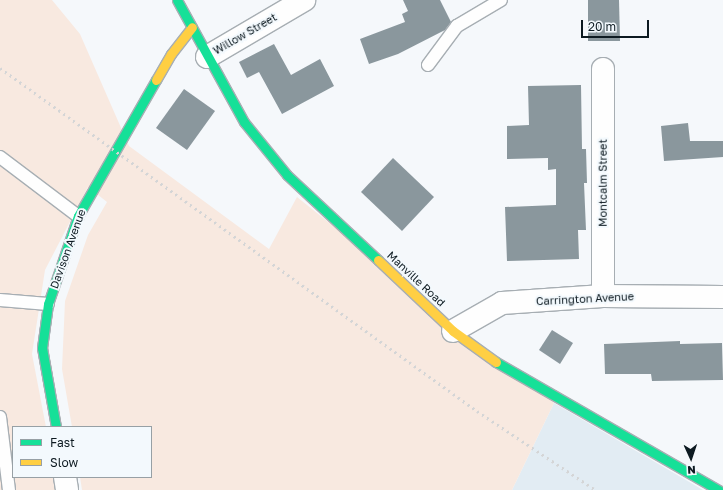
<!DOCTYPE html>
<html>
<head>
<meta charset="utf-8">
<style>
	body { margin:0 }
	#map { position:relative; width:723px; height:490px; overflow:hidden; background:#f5f8fb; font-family:"Golos Text",sans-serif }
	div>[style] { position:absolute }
	.built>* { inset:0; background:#e2ecf3 }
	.green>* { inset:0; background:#f8e9e0 }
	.building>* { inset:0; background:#8a979d }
	.roads { filter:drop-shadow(1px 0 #a7aeb3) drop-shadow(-1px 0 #a7aeb3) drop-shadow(0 1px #a7aeb3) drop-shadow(0 -1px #a7aeb3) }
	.lane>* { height:12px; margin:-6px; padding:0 6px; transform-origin:6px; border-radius:6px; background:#fefefe }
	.street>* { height:22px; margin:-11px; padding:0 11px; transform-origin:11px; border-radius:11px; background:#fefefe }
	.fast>* { height:9px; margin:-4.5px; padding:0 4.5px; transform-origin:4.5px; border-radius:4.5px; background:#16e098 }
	.slow>* { height:9px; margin:-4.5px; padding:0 4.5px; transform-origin:4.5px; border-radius:4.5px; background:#ffcf43 }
	.rail>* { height:3px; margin-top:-1.5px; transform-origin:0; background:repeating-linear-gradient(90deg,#d4d5d6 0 2px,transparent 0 6px) }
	span { translate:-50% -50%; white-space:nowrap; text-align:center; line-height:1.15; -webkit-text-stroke:4px #f3f9fd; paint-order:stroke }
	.street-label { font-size:11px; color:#0d1a21 }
	.legend { position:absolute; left:12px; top:426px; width:140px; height:52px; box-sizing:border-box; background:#f3f9fd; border:1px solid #97a0a5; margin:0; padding:5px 7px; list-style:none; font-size:12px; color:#0d1a21 }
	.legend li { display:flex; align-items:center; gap:8px; height:20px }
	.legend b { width:20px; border:1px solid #97a0a5 }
	.north { position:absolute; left:671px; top:438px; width:40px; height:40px; -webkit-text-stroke:3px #f3f9fd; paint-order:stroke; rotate:177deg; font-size:11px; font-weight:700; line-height:16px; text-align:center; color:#0d1a21 }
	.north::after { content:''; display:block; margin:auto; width:14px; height:18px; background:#0d1a21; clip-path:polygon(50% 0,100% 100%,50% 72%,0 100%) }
	.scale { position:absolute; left:581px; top:20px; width:68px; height:18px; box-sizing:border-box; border:2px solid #0d1a21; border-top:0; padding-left:5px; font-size:12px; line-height:14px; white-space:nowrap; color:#0d1a21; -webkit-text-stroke:3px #f3f9fd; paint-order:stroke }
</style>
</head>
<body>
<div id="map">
	<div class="built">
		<div style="clip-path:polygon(554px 403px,703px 490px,512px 490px)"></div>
	</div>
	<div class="green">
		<div style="clip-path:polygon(0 0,52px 0,80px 34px,129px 146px,269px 249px,297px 197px,554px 403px,512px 490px,82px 490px,80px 477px,151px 477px,151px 427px,72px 427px,62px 369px,65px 301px,88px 235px,107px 202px,88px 187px,45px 270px,32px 354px,46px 427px,13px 427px,13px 477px,56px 477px,59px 490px,0 490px)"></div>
	</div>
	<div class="building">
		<div style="clip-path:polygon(403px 0,440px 0,451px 22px,445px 30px,398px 54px,369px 64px,360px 39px,405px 22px,402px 14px,408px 11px)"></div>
		<div style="clip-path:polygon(588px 0,619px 0,620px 41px,588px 41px)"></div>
		<div style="clip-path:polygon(274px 44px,291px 75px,320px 59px,334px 86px,282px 114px,259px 72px,247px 78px,239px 62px)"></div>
		<div style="clip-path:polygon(581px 85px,582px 149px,586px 149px,587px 183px,584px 183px,586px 230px,578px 230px,579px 259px,507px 261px,505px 207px,556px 205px,556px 169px,548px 170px,548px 158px,507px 159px,507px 126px,529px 125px,528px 86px)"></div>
		<div style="clip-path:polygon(184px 89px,215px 111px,187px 150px,156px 128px)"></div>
		<div style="clip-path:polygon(688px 123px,690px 141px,723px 141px,723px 157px,664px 161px,661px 126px)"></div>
		<div style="clip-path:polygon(393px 158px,434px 197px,402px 231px,361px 192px)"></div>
		<div style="clip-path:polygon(552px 330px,573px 343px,560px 364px,539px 350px)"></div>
		<div style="clip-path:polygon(680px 341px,680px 344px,722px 343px,723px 380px,652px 381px,651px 374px,605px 374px,604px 344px)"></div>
	</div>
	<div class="roads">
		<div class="lane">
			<div style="left:428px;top:65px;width:49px;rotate:-53.4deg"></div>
			<div style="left:457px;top:26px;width:51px;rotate:-30.6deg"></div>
			<div style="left:0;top:157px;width:98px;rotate:37.1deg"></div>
			<div style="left:0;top:300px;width:48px;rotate:4.8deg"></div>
			<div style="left:0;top:417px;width:74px;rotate:83deg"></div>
		</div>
		<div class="street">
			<div style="left:207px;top:57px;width:113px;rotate:-30.4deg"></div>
			<div style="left:603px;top:69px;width:227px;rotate:90deg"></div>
			<div style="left:453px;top:331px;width:56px;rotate:-29.7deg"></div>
			<div style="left:502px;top:303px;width:101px;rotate:-4deg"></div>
			<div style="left:603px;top:296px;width:120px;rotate:0.5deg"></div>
			<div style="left:65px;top:477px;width:13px;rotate:81deg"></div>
		</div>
		<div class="fast">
			<div style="left:177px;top:0;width:139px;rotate:61.2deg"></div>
			<div style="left:244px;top:122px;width:68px;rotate:50.9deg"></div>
			<div style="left:287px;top:175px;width:125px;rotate:43deg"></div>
			<div style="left:496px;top:362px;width:257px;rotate:29.9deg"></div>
			<div style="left:56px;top:427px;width:80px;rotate:-100deg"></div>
			<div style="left:42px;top:348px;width:44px;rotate:-82.2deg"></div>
			<div style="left:48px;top:304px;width:93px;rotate:-71.2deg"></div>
			<div style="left:78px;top:216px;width:157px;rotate:-60.2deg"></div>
		</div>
		<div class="slow">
			<div style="left:156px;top:80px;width:30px;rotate:-60deg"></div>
			<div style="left:171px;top:54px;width:34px;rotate:-52deg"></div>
			<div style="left:378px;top:260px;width:103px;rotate:43.4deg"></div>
			<div style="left:453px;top:331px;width:53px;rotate:35.8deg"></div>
		</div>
	</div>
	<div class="rail">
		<div style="left:0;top:68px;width:588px;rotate:35.72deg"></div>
		<div style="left:477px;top:411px;width:143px;rotate:33.6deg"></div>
	</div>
	<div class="street-label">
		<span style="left:245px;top:34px;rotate:-30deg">Willow Street</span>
		<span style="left:603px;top:183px;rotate:-90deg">Montcalm Street</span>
		<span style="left:68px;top:249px;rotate:-70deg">Davison Avenue</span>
		<span style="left:416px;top:279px;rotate:43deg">Manville Road</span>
		<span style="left:585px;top:299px;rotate:-3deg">Carrington Avenue</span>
	</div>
	<ul class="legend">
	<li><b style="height:5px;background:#16e098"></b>Fast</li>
	<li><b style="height:5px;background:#ffcf43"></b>Slow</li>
	</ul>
	<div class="north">N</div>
	<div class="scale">20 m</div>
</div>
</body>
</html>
